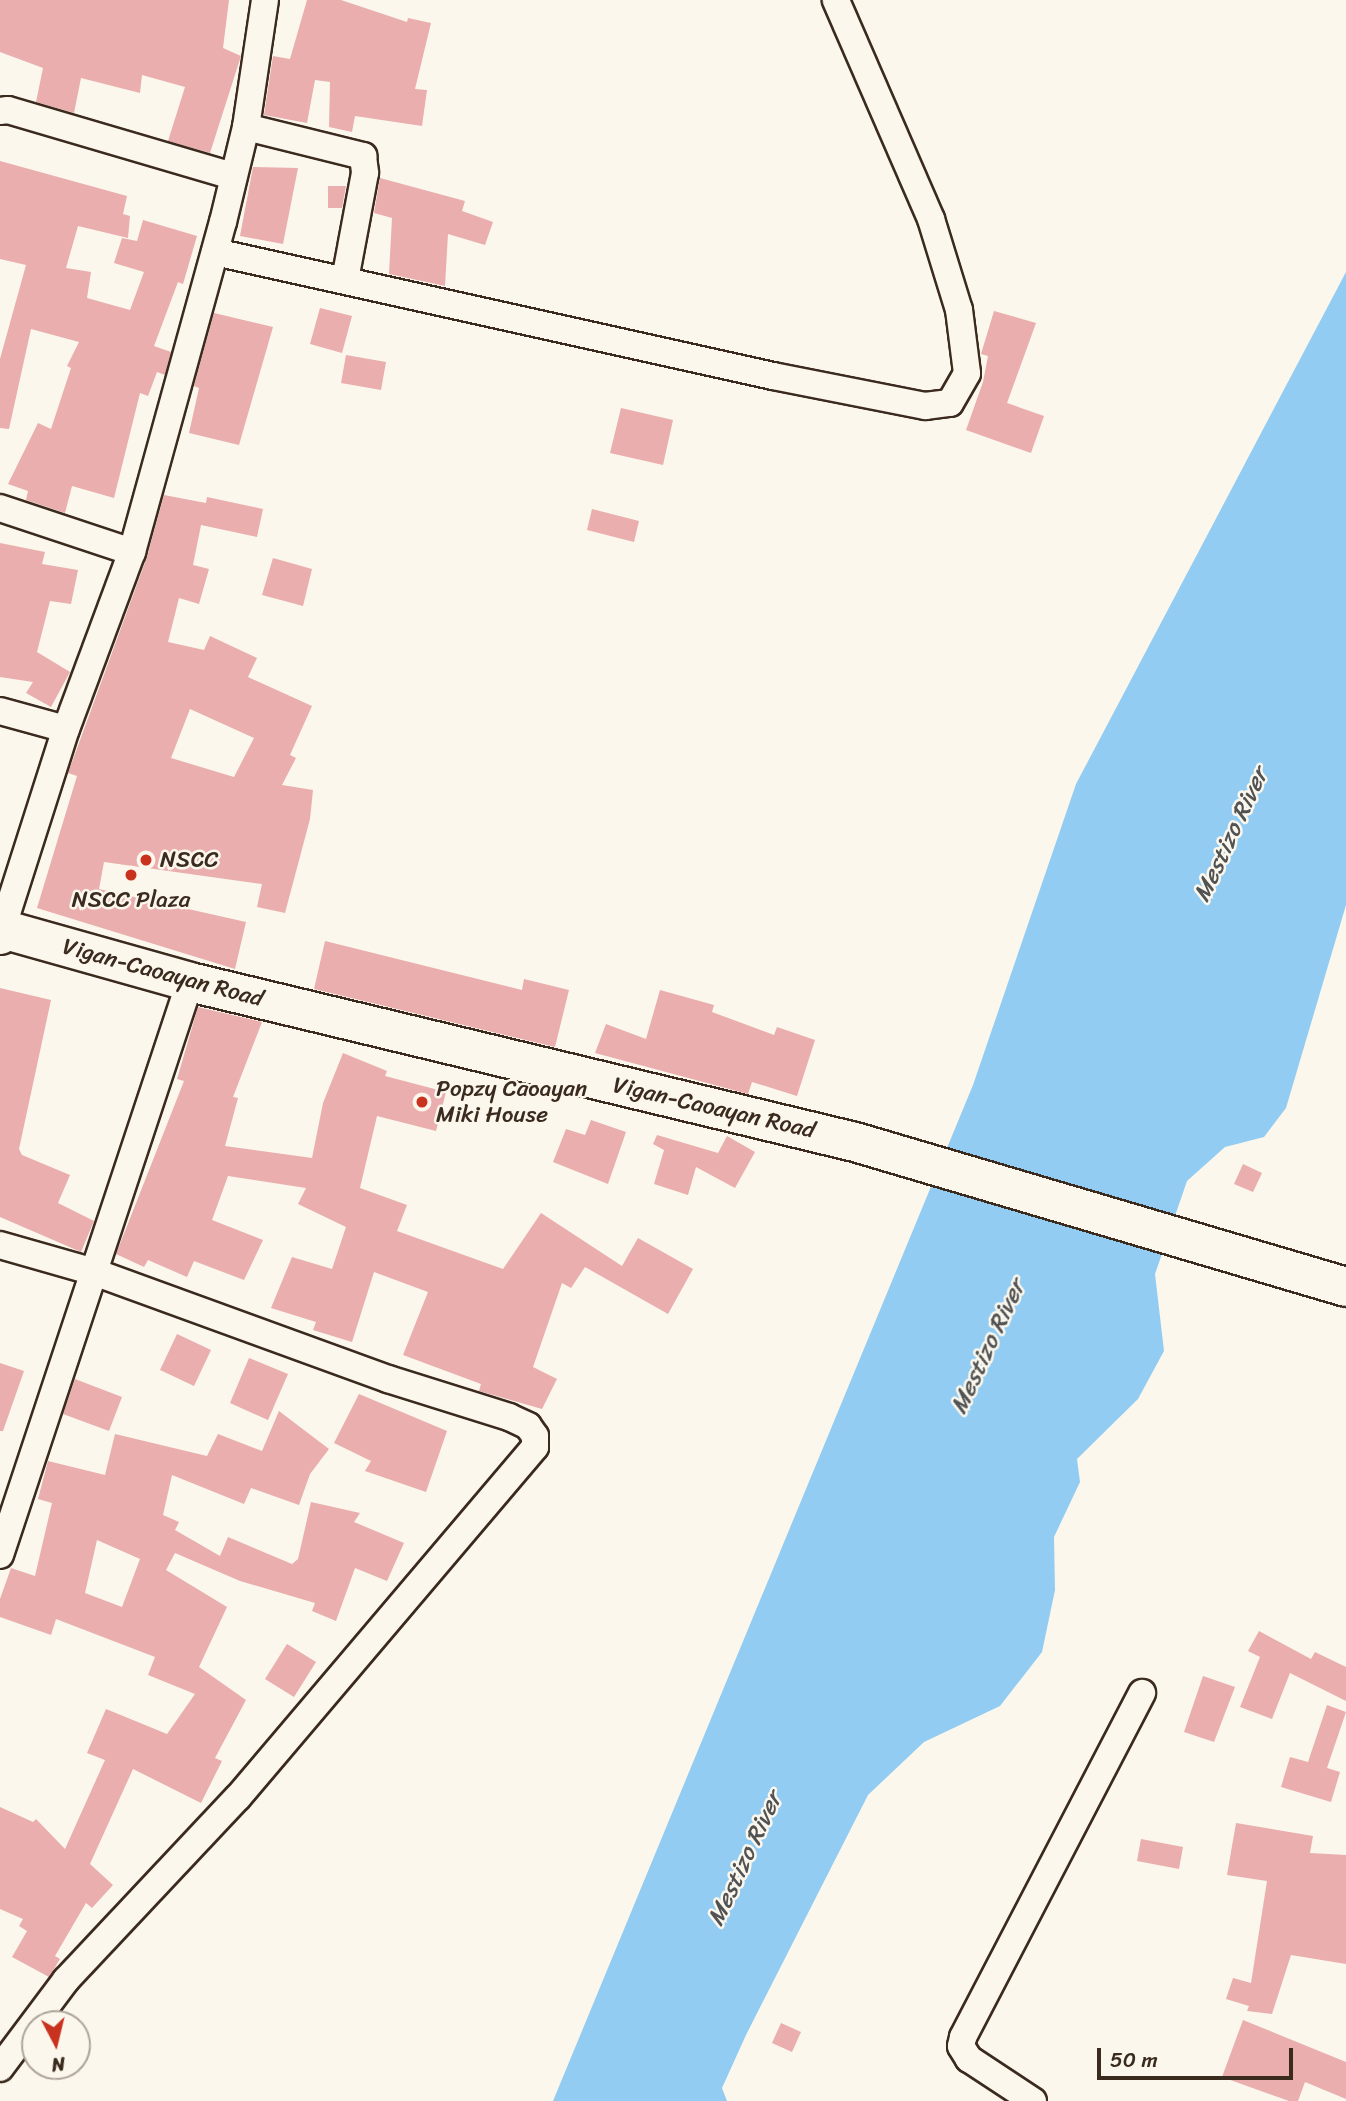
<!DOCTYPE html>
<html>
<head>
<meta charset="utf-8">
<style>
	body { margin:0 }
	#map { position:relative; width:1346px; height:2101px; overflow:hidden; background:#fbf7ec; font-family:Sriracha,sans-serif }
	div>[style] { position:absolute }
	.water>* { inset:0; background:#92ccf2 }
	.building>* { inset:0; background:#e9aead }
	.roads { filter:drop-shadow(2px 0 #3b2a1e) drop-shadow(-2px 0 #3b2a1e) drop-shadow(0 2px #3b2a1e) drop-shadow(0 -2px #3b2a1e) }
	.minor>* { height:26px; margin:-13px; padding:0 13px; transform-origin:13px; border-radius:13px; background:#fbf7ec }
	.secondary>* { height:38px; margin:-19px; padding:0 19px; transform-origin:19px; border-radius:19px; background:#fbf7ec }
	.dots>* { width:19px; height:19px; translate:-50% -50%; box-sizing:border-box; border:4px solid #fbf7ec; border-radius:50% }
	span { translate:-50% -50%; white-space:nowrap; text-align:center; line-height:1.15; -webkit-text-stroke:5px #fbf7ec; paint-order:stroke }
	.poi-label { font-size:23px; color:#3b2a1e }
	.left { translate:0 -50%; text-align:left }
	.street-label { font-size:23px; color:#3b2a1e }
	.water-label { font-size:24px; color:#515253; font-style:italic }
	.north { position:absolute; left:21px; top:2010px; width:70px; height:70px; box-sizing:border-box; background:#fbf7ec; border:2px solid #aea59a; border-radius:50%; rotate:173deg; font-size:19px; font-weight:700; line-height:28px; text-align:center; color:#3b2a1e }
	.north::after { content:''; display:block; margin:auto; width:24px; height:32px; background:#c8321e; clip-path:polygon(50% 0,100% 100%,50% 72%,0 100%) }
	.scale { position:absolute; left:1097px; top:2048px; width:196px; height:32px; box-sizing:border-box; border:4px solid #3b2a1e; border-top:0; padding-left:9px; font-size:21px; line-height:24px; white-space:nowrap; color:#3b2a1e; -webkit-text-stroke:5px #fbf7ec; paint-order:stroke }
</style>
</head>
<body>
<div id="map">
	<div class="water">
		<div style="clip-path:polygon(1346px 272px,1346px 905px,1286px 1108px,1264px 1137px,1225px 1147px,1187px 1181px,1155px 1274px,1164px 1351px,1138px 1399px,1077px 1459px,1080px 1482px,1054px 1537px,1055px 1590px,1042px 1652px,1000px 1706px,924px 1742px,868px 1795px,746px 2035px,722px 2088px,727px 2101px,553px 2101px,973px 1085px,1076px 784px)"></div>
	</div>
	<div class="building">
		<div style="clip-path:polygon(0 0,229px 0,223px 48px,241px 56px,210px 153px,168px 141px,185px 87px,142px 75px,140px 93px,81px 78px,74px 113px,36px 102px,43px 68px,0 52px)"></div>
		<div style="clip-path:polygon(307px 0,341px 0,407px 22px,408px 18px,431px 23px,415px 89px,427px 90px,422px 126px,355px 116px,352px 132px,329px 127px,330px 82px,315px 80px,307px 123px,264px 115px,273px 56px,290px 59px)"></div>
		<div style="clip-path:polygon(0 161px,127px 196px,123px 214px,130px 216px,128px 238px,78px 226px,66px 268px,91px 272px,87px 298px,130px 310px,144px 272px,114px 263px,122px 238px,137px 241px,143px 220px,197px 236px,183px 284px,178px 282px,154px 346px,171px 352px,165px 375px,157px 372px,148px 396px,140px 393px,114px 498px,72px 486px,65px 513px,26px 500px,28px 491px,8px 484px,38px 423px,51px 429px,71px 368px,67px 366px,79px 342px,31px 329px,9px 429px,0 428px,0 359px,26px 265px,0 259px)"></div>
		<div style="clip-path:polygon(253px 167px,298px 168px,283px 244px,240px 236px)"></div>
		<div style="clip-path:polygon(380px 178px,465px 201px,462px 211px,493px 222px,485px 245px,448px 234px,445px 286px,389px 274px,392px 218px,374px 213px)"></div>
		<div style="clip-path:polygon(328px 186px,346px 186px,342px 208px,328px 208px)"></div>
		<div style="clip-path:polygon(320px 308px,352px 316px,342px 353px,310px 344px)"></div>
		<div style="clip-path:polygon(994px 311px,1036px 323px,1007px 403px,1044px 416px,1031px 453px,966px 430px,983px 382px,988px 356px,981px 354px)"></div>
		<div style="clip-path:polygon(214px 313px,273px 327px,239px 445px,189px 433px,199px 388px,194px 386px)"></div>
		<div style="clip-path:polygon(346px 355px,386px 362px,381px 390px,341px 383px)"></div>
		<div style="clip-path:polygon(621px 408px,673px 420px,663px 465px,610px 453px)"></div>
		<div style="clip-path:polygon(evenodd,164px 495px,206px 503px,207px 497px,263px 509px,257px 537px,201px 525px,193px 565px,209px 569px,199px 604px,179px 598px,168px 642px,204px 650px,210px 636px,257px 658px,248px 677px,312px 706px,290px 755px,296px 758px,282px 785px,313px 790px,310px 819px,285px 913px,257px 907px,262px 884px,104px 862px,99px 889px,246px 922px,235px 969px,37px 908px,77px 776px,68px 773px,147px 557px,164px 495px,190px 709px,254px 738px,234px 777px,171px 758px,190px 709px)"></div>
		<div style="clip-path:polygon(592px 509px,639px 521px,634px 542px,587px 530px)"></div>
		<div style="clip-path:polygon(0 543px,45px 552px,42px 564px,78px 570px,71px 604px,50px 601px,37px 652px,70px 672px,51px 707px,26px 693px,33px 682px,0 677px)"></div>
		<div style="clip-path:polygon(273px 558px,312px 569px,303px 606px,262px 595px)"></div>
		<div style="clip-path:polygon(325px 941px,522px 990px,524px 979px,569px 990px,555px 1047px,314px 989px)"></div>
		<div style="clip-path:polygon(0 988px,51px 1000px,19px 1149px,22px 1155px,70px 1175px,58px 1203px,94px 1221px,81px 1252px,0 1217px)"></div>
		<div style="clip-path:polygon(660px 990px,714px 1005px,712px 1012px,774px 1035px,777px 1027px,815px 1040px,797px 1096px,752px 1082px,748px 1094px,595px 1053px,606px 1024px,646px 1039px)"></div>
		<div style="clip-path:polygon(198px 1007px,262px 1022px,233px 1097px,238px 1098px,225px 1146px,312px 1158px,323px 1103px,343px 1053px,387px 1071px,385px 1076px,446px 1092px,436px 1131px,377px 1116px,360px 1188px,407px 1205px,397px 1231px,503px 1269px,541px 1213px,622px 1266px,638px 1238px,693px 1269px,668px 1314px,585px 1267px,571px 1288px,562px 1283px,533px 1367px,557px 1379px,542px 1409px,479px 1391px,481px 1384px,403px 1355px,428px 1292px,374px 1272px,352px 1342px,313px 1330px,316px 1322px,271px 1308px,292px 1257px,332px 1269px,346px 1227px,298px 1204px,306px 1188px,228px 1176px,212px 1220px,263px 1240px,244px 1280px,194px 1261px,187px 1277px,148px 1260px,144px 1267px,116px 1254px,184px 1081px,177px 1079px)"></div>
		<div style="clip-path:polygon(591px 1120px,626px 1132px,608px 1184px,553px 1162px,566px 1129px,585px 1135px)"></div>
		<div style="clip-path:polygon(657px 1135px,718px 1153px,727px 1136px,755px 1152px,735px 1188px,696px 1167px,688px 1195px,654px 1184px,664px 1150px,653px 1144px)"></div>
		<div style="clip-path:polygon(1243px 1164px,1262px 1173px,1253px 1192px,1234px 1184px)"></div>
		<div style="clip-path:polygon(177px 1334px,211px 1350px,194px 1386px,160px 1370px)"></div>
		<div style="clip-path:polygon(249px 1358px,288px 1374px,268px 1420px,230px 1403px)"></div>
		<div style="clip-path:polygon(0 1363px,24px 1371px,3px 1431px,0 1431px)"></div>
		<div style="clip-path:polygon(75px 1379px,122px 1397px,109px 1431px,63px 1414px)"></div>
		<div style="clip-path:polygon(359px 1394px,447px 1431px,426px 1492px,365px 1471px,371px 1461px,334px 1443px)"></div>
		<div style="clip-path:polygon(evenodd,279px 1411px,329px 1449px,310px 1474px,299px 1505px,251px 1488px,244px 1504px,172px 1475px,163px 1515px,179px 1522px,175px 1530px,220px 1556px,228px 1537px,292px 1564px,298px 1559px,311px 1502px,360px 1513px,354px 1522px,404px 1543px,387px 1581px,355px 1568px,336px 1621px,312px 1611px,315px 1603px,240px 1581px,175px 1553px,166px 1570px,227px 1607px,199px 1667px,246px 1700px,215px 1758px,222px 1761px,201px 1803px,133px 1769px,90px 1864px,113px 1885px,92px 1908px,86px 1903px,55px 1956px,60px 1959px,49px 1977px,12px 1957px,27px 1931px,19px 1926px,23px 1919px,0 1909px,0 1807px,33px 1822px,36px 1819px,65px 1849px,105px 1760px,87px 1753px,106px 1709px,167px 1734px,195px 1694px,148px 1675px,155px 1657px,56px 1619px,51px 1635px,0 1617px,0 1599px,11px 1568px,35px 1576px,52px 1503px,38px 1499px,48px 1461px,105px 1475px,115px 1434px,207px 1456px,218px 1434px,262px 1451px,279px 1411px,97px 1540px,140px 1559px,122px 1607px,85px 1593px,97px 1540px)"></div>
		<div style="clip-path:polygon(1259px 1631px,1311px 1659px,1315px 1652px,1346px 1667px,1346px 1701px,1290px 1673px,1272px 1719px,1240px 1707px,1260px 1657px,1248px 1651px)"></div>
		<div style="clip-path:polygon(287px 1644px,316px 1662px,294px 1697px,265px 1679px)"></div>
		<div style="clip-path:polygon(1203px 1676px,1235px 1687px,1214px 1742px,1184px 1732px)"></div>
		<div style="clip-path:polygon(1327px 1705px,1346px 1712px,1327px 1768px,1340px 1772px,1331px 1802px,1281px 1787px,1290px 1757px,1308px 1762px)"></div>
		<div style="clip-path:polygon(1236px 1823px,1313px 1836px,1310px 1853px,1346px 1855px,1346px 1964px,1291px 1955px,1272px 2014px,1247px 2011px,1249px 2006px,1226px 1999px,1233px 1978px,1251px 1983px,1267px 1881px,1227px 1875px)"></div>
		<div style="clip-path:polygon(1141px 1839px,1183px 1847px,1179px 1869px,1137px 1861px)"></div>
		<div style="clip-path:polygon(1243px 2020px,1346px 2062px,1346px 2099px,1305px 2082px,1298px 2101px,1289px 2101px,1222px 2077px)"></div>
		<div style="clip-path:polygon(781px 2023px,801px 2032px,792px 2052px,772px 2043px)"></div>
	</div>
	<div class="roads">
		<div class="minor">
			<div style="left:0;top:111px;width:8px;rotate:-7deg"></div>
			<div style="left:8px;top:110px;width:234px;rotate:16.4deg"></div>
			<div style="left:246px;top:127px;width:121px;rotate:13.9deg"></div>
			<div style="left:363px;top:156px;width:17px;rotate:83deg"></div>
			<div style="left:365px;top:173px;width:109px;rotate:100.6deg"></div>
			<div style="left:215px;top:252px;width:572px;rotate:12.53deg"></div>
			<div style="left:773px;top:376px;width:155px;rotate:11.2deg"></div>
			<div style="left:925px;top:406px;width:25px;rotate:-7deg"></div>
			<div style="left:950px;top:403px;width:34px;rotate:-60deg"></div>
			<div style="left:967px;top:373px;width:64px;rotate:-97.2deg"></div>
			<div style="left:959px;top:310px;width:95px;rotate:-107.1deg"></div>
			<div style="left:931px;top:219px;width:239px;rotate:-113.5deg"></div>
			<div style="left:0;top:508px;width:139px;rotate:18.4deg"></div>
			<div style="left:0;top:711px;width:68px;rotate:15.3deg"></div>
			<div style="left:2px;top:929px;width:210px;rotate:-72.3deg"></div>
			<div style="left:66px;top:729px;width:189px;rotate:-69.6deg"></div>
			<div style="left:132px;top:552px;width:342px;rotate:-74.6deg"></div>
			<div style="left:223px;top:222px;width:98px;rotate:-76.4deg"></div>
			<div style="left:246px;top:127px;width:128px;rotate:-81.5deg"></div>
			<div style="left:0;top:1245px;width:98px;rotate:16deg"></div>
			<div style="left:94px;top:1272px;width:313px;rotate:20deg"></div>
			<div style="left:388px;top:1379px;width:127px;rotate:17.4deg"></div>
			<div style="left:509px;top:1417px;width:21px;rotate:25deg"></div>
			<div style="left:528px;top:1426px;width:12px;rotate:55deg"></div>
			<div style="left:535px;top:1436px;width:11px;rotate:90deg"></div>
			<div style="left:535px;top:1447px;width:460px;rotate:130.3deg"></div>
			<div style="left:237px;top:1798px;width:250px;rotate:133.2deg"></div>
			<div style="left:66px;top:1980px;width:110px;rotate:126.9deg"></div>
			<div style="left:0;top:1555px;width:604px;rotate:-71.66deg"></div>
			<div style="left:1033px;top:2101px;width:77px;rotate:-146.7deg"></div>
			<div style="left:969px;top:2059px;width:15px;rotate:-122deg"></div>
			<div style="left:961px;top:2046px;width:9px;rotate:-77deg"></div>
			<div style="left:963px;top:2037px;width:388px;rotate:-62.5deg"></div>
		</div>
		<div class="secondary">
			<div style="left:0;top:935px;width:6px;rotate:-72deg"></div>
			<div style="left:2px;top:929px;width:195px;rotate:15.7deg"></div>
			<div style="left:190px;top:982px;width:684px;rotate:13.53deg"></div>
			<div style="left:855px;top:1142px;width:512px;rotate:16.45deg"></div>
		</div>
	</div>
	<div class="dots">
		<div style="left:146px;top:860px;background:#c8321e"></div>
		<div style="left:131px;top:875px;background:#c8321e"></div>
		<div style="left:422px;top:1102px;background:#c8321e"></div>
	</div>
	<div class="poi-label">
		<span class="left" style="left:160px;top:860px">NSCC</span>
		<span style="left:131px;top:900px">NSCC Plaza</span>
		<span class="left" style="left:436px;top:1102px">Popzy Caoayan<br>Miki House</span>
	</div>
	<div class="street-label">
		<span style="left:163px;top:973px;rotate:15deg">Vigan-Caoayan Road</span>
		<span style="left:714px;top:1108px;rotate:13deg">Vigan-Caoayan Road</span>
	</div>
	<div class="water-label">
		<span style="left:1231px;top:835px;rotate:-65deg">Mestizo River</span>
		<span style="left:988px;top:1347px;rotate:-65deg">Mestizo River</span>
		<span style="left:745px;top:1859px;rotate:-65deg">Mestizo River</span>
	</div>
	<div class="north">N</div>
	<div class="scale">50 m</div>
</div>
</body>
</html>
